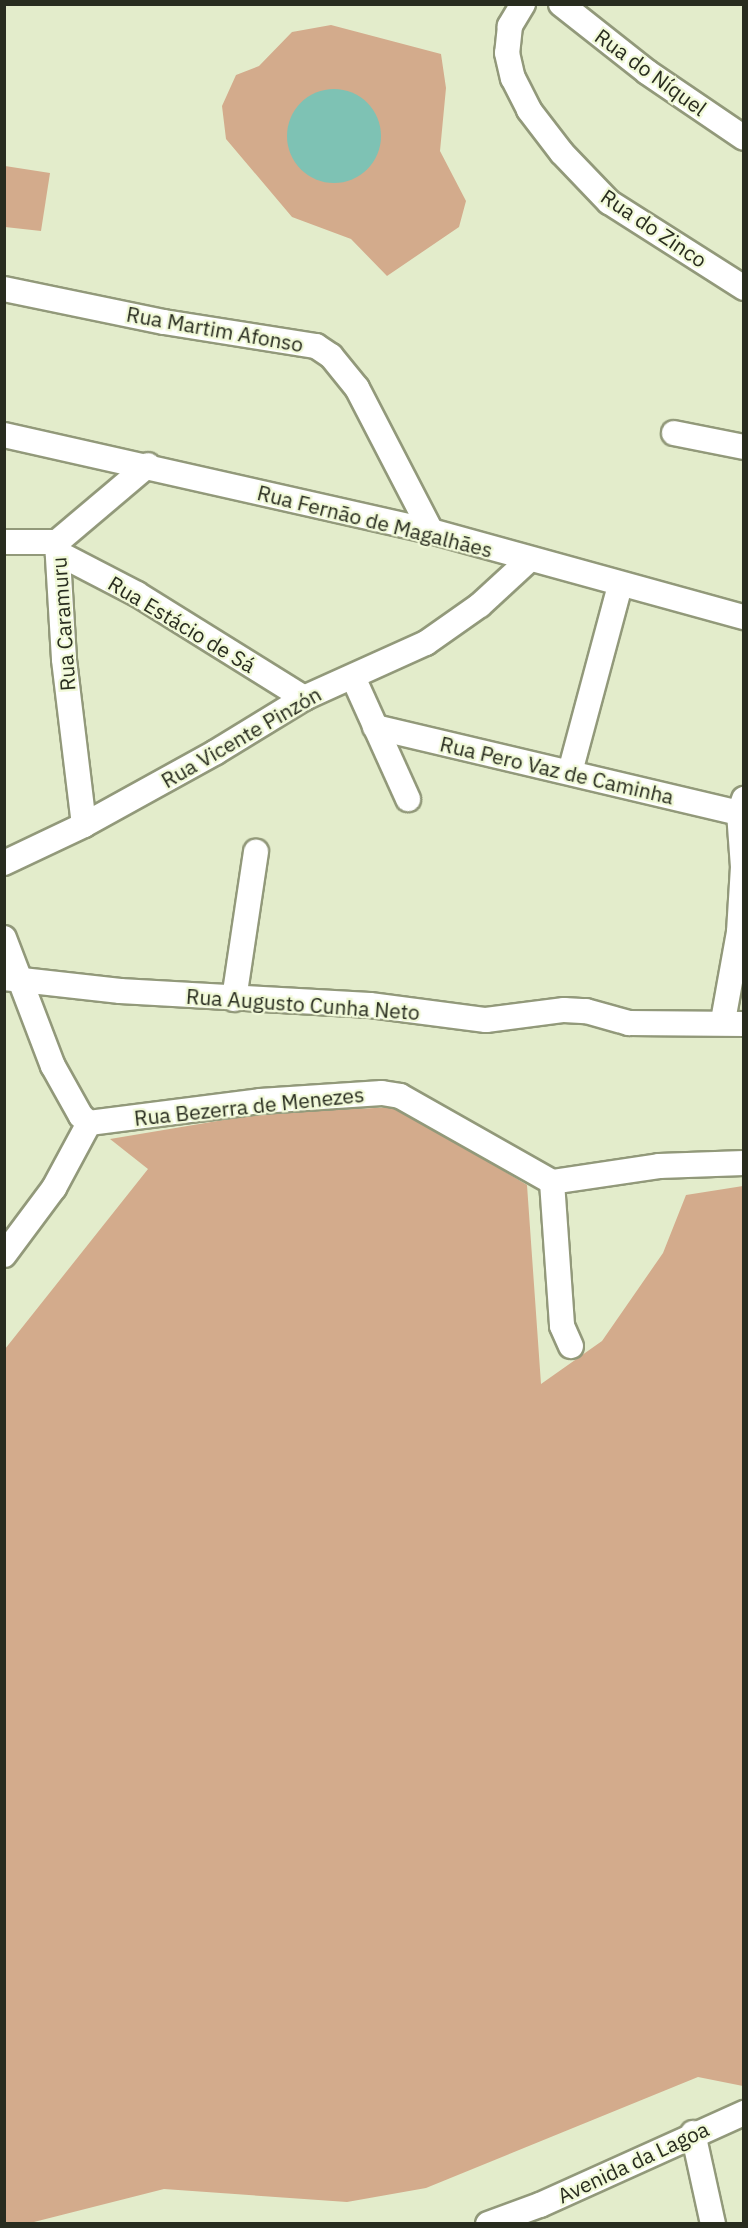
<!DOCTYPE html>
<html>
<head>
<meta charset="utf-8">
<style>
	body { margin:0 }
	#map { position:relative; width:748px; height:2228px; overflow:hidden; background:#e3eccb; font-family:"IBM Plex Sans",sans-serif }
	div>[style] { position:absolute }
	.green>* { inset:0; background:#d3ab8c }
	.water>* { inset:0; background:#7ec2b4 }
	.round { border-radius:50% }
	.roads { filter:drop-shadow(2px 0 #92997a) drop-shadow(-2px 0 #92997a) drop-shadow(0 2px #92997a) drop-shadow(0 -2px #92997a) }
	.minor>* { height:24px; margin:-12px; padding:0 12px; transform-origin:12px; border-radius:12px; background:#fff }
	span { translate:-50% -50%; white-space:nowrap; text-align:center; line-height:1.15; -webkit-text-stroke:4.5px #f1f9d8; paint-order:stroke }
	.street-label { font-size:21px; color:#282c1f }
	.frame { position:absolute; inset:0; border:6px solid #282c1f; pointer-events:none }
</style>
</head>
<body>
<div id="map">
	<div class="green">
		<div style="clip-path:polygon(331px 25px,441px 54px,446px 88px,440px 151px,466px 201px,459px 227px,387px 276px,351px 239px,292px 217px,226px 139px,222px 106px,236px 75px,259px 66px,292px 32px)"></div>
		<div style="clip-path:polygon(5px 166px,50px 173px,41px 231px,5px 227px)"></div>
		<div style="clip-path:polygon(397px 1107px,527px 1185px,541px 1384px,602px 1341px,663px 1253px,686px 1195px,743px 1186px,743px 2086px,698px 2077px,426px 2188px,347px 2202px,164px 2189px,30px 2223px,5px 2224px,5px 1349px,148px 1169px,110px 1139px,265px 1113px)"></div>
	</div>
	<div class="water">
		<div class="round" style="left:287px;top:89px;width:94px;height:94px"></div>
	</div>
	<div class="roads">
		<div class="minor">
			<div style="left:523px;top:4px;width:26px;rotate:121deg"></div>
			<div style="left:510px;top:26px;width:27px;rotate:96deg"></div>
			<div style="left:507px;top:53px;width:26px;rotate:77deg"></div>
			<div style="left:513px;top:78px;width:36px;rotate:63deg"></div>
			<div style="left:529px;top:110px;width:54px;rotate:52.5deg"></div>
			<div style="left:562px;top:153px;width:68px;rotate:46.2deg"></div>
			<div style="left:609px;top:202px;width:160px;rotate:32.5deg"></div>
			<div style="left:561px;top:4px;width:110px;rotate:38.3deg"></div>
			<div style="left:647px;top:72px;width:117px;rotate:34.2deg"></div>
			<div style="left:4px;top:289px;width:163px;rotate:11.7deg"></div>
			<div style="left:164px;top:322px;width:154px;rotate:9deg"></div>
			<div style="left:316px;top:346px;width:18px;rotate:34deg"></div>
			<div style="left:331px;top:356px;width:41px;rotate:50.9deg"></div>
			<div style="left:357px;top:388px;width:161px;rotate:62.6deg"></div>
			<div style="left:674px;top:433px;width:71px;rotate:11.3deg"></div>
			<div style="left:4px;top:435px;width:438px;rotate:12.7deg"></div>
			<div style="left:431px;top:531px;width:325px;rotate:15.4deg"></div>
			<div style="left:4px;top:542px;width:53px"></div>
			<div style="left:58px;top:553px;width:89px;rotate:27.4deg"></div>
			<div style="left:137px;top:594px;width:197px;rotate:31.9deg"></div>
			<div style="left:353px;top:677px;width:134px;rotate:65.7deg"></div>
			<div style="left:375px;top:727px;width:374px;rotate:13.3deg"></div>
			<div style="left:570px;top:772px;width:194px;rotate:-75deg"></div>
			<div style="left:84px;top:825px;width:167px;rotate:-96.9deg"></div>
			<div style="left:64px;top:659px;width:117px;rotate:-93.4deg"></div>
			<div style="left:57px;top:542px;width:119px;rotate:-40.2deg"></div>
			<div style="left:4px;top:863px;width:89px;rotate:-25.4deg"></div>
			<div style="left:84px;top:825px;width:151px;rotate:-28.9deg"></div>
			<div style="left:216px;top:752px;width:103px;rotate:-31.5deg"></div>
			<div style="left:304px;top:698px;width:134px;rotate:-24.3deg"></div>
			<div style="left:426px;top:643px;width:66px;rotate:-35.1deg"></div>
			<div style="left:480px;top:605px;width:67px;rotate:-42.6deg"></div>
			<div style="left:4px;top:938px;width:137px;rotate:69.1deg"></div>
			<div style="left:53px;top:1066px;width:57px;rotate:60.8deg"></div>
			<div style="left:81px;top:1116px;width:11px;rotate:41deg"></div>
			<div style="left:4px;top:978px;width:117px;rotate:6.4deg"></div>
			<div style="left:120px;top:991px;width:250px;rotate:3.2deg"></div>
			<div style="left:370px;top:1005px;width:117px;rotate:7.4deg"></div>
			<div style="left:486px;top:1020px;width:79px;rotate:-7.3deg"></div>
			<div style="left:564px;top:1010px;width:22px;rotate:3deg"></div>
			<div style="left:586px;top:1011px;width:45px;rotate:15.6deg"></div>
			<div style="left:629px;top:1023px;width:115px;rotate:0.5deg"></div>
			<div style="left:234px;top:999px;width:149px;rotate:-81.5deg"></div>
			<div style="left:723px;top:1021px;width:90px;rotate:-79.8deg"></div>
			<div style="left:739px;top:932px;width:65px;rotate:-86.5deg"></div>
			<div style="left:743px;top:867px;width:54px;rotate:-94.2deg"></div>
			<div style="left:739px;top:813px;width:15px;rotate:-70deg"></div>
			<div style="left:89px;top:1123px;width:172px;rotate:-7.3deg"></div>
			<div style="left:260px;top:1101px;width:122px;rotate:-3.8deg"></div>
			<div style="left:382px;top:1093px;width:18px;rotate:9deg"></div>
			<div style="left:400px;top:1096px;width:175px;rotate:29.5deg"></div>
			<div style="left:552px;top:1182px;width:108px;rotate:-8.5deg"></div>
			<div style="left:659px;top:1166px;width:85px;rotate:-2deg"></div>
			<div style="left:552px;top:1182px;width:144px;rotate:86deg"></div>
			<div style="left:562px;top:1326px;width:22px;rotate:66deg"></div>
			<div style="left:4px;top:1255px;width:84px;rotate:-53.3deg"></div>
			<div style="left:54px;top:1188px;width:74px;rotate:-61.7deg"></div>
			<div style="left:693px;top:2133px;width:93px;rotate:77.6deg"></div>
			<div style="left:488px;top:2224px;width:55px;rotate:-20.1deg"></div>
			<div style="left:540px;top:2205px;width:224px;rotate:-24.3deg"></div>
		</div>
	</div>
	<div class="street-label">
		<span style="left:651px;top:72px;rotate:36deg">Rua do Níquel</span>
		<span style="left:654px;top:228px;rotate:34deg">Rua do Zinco</span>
		<span style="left:215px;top:329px;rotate:10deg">Rua Martim Afonso</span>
		<span style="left:375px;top:521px;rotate:14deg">Rua Fernão de Magalhães</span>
		<span style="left:63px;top:624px;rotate:-94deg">Rua Caramuru</span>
		<span style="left:182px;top:624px;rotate:31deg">Rua Estácio de Sá</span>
		<span style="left:241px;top:737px;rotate:-30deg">Rua Vicente Pinzón</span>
		<span style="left:557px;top:770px;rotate:13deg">Rua Pero Vaz de Caminha</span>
		<span style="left:303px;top:1004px;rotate:4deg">Rua Augusto Cunha Neto</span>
		<span style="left:249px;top:1106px;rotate:-6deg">Rua Bezerra de Menezes</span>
		<span style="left:633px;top:2162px;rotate:-25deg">Avenida da Lagoa</span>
	</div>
	<div class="frame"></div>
</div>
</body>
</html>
